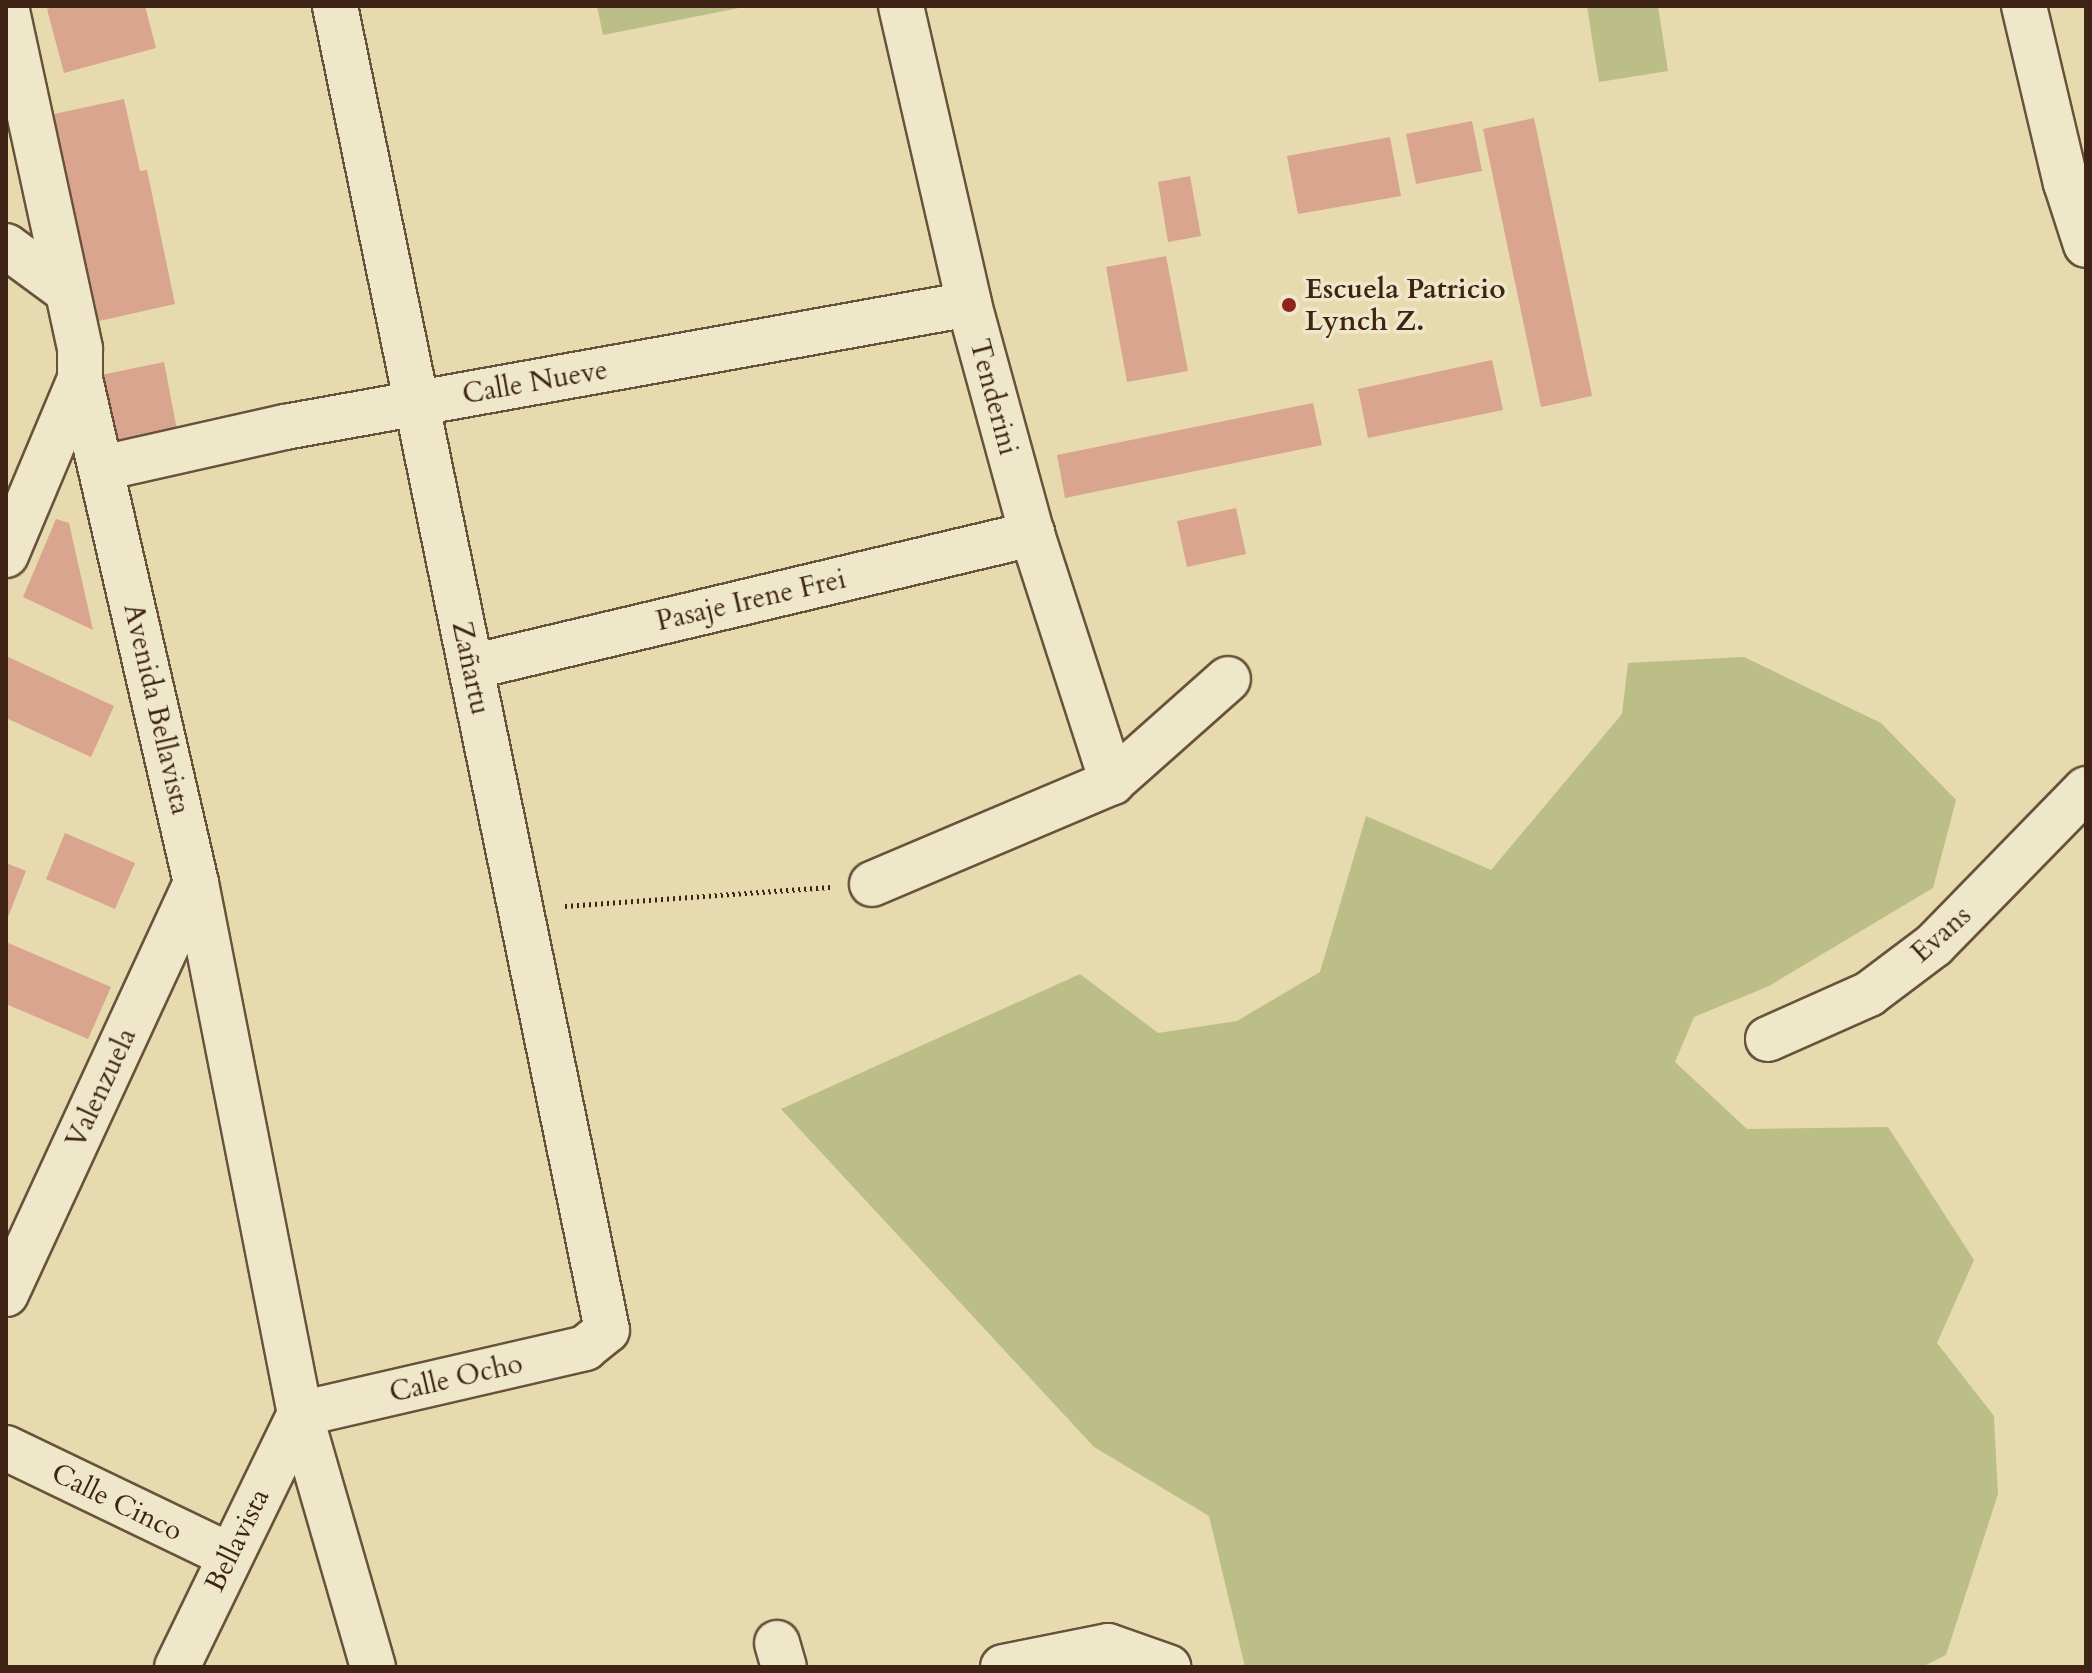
<!DOCTYPE html>
<html>
<head>
<meta charset="utf-8">
<style>
	body { margin:0 }
	#map { position:relative; width:2092px; height:1673px; overflow:hidden; background:#e6daae; font-family:Cardo,serif }
	div>[style] { position:absolute }
	.green>* { inset:0; background:#bbbe86 }
	.building>* { inset:0; background:#daa58e }
	.path>* { height:5px; margin-top:-2.5px; transform-origin:0; background:repeating-linear-gradient(90deg,#3f2415 0 2px,transparent 0 6px) }
	.roads { filter:drop-shadow(2px 0 #69523b) drop-shadow(-2px 0 #69523b) drop-shadow(0 2px #69523b) drop-shadow(0 -2px #69523b) }
	.minor>* { height:44px; margin:-22px; padding:0 22px; transform-origin:22px; border-radius:22px; background:#efe7ca }
	.dots>* { width:22px; height:22px; translate:-50% -50%; box-sizing:border-box; border:4px solid #efe7ca; border-radius:50% }
	span { translate:-50% -50%; white-space:nowrap; text-align:center; line-height:1.15; -webkit-text-stroke:7px #efe7ca; paint-order:stroke }
	.poi-label { font-size:28px; color:#3f2415; font-weight:700 }
	.left { translate:0 -50%; text-align:left }
	.street-label { font-size:28px; color:#3f2415 }
	.frame { position:absolute; inset:0; border:8px solid #3f2415; pointer-events:none }
</style>
</head>
<body>
<div id="map">
	<div class="green">
		<div style="clip-path:polygon(597px 6px,749px 6px,603px 35px)"></div>
		<div style="clip-path:polygon(1587px 6px,1658px 6px,1668px 71px,1599px 82px)"></div>
		<div style="clip-path:polygon(1744px 657px,1881px 723px,1956px 800px,1933px 888px,1769px 986px,1694px 1017px,1675px 1062px,1747px 1129px,1888px 1127px,1974px 1260px,1937px 1343px,1994px 1416px,1998px 1494px,1946px 1655px,1922px 1667px,1245px 1667px,1209px 1516px,1094px 1447px,781px 1109px,1080px 974px,1158px 1033px,1237px 1021px,1320px 972px,1366px 816px,1491px 870px,1622px 714px,1628px 663px)"></div>
	</div>
	<div class="building">
		<div style="clip-path:polygon(56px 6px,145px 6px,156px 48px,64px 73px,47px 9px)"></div>
		<div style="clip-path:polygon(124px 99px,140px 171px,147px 170px,175px 304px,99px 321px,54px 114px)"></div>
		<div style="clip-path:polygon(1534px 118px,1592px 396px,1541px 407px,1483px 129px)"></div>
		<div style="clip-path:polygon(1472px 121px,1482px 171px,1416px 184px,1406px 134px)"></div>
		<div style="clip-path:polygon(1390px 137px,1401px 196px,1298px 214px,1287px 156px)"></div>
		<div style="clip-path:polygon(1190px 176px,1201px 236px,1168px 242px,1158px 182px)"></div>
		<div style="clip-path:polygon(1166px 256px,1188px 371px,1127px 382px,1106px 267px)"></div>
		<div style="clip-path:polygon(1492px 360px,1503px 410px,1368px 438px,1358px 389px)"></div>
		<div style="clip-path:polygon(164px 362px,177px 430px,114px 443px,101px 375px)"></div>
		<div style="clip-path:polygon(1313px 403px,1322px 445px,1065px 498px,1057px 455px)"></div>
		<div style="clip-path:polygon(1236px 508px,1246px 554px,1187px 567px,1177px 521px)"></div>
		<div style="clip-path:polygon(56px 519px,69px 523px,93px 630px,23px 597px)"></div>
		<div style="clip-path:polygon(6px 656px,114px 706px,91px 757px,6px 718px)"></div>
		<div style="clip-path:polygon(65px 833px,135px 863px,115px 909px,46px 879px)"></div>
		<div style="clip-path:polygon(6px 863px,26px 871px,6px 922px)"></div>
		<div style="clip-path:polygon(6px 942px,111px 987px,88px 1039px,6px 1004px)"></div>
	</div>
	<div class="path">
		<div style="left:565px;top:906px;width:266px;rotate:-4.1deg"></div>
	</div>
	<div class="roads">
		<div class="minor">
			<div style="left:6px;top:6px;width:351px;rotate:77.8deg"></div>
			<div style="left:80px;top:349px;width:30px;rotate:90deg"></div>
			<div style="left:80px;top:379px;width:517px;rotate:77.04deg"></div>
			<div style="left:196px;top:883px;width:541px;rotate:78.92deg"></div>
			<div style="left:300px;top:1414px;width:263px;rotate:73.9deg"></div>
			<div style="left:901px;top:6px;width:306px;rotate:77.1deg"></div>
			<div style="left:969px;top:304px;width:238px;rotate:74.7deg"></div>
			<div style="left:1032px;top:534px;width:261px;rotate:72.1deg"></div>
			<div style="left:2024px;top:6px;width:182px;rotate:76.7deg"></div>
			<div style="left:2066px;top:183px;width:65px;rotate:72.1deg"></div>
			<div style="left:6px;top:246px;width:76px;rotate:36.4deg"></div>
			<div style="left:103px;top:468px;width:187px;rotate:-12.7deg"></div>
			<div style="left:285px;top:427px;width:695px;rotate:-10.19deg"></div>
			<div style="left:6px;top:555px;width:191px;rotate:-67.2deg"></div>
			<div style="left:471px;top:667px;width:577px;rotate:-13.34deg"></div>
			<div style="left:872px;top:884px;width:261px;rotate:-23deg"></div>
			<div style="left:1112px;top:782px;width:155px;rotate:-41.6deg"></div>
			<div style="left:1768px;top:1039px;width:111px;rotate:-24deg"></div>
			<div style="left:1869px;top:994px;width:81px;rotate:-37deg"></div>
			<div style="left:1934px;top:945px;width:218px;rotate:-45.7deg"></div>
			<div style="left:6px;top:1294px;width:453px;rotate:-65.2deg"></div>
			<div style="left:300px;top:1414px;width:293px;rotate:-13deg"></div>
			<div style="left:585px;top:1348px;width:28px;rotate:-39deg"></div>
			<div style="left:607px;top:1330px;width:1352px;rotate:-101.61deg"></div>
			<div style="left:6px;top:1448px;width:246px;rotate:25.7deg"></div>
			<div style="left:777px;top:1643px;width:25px;rotate:74deg"></div>
			<div style="left:177px;top:1667px;width:281px;rotate:-64.1deg"></div>
			<div style="left:1003px;top:1667px;width:107px;rotate:-11.3deg"></div>
			<div style="left:1108px;top:1646px;width:64px;rotate:19.3deg"></div>
		</div>
	</div>
	<div class="dots">
		<div style="left:1289px;top:305px;background:#8f2418"></div>
	</div>
	<div class="poi-label">
		<span class="left" style="left:1305px;top:305px">Escuela Patricio<br>Lynch Z.</span>
	</div>
	<div class="street-label">
		<span style="left:535px;top:382px;rotate:-10deg">Calle Nueve</span>
		<span style="left:994px;top:397px;rotate:75deg">Tenderini</span>
		<span style="left:751px;top:600px;rotate:-13deg">Pasaje Irene Frei</span>
		<span style="left:471px;top:668px;rotate:78deg">Zañartu</span>
		<span style="left:157px;top:709px;rotate:77deg">Avenida Bellavista</span>
		<span style="left:1941px;top:934px;rotate:-42deg">Evans</span>
		<span style="left:101px;top:1088px;rotate:-65deg">Valenzuela</span>
		<span style="left:456px;top:1378px;rotate:-13deg">Calle Ocho</span>
		<span style="left:117px;top:1502px;rotate:26deg">Calle Cinco</span>
		<span style="left:237px;top:1540px;rotate:-64deg">Bellavista</span>
	</div>
	<div class="frame"></div>
</div>
</body>
</html>
